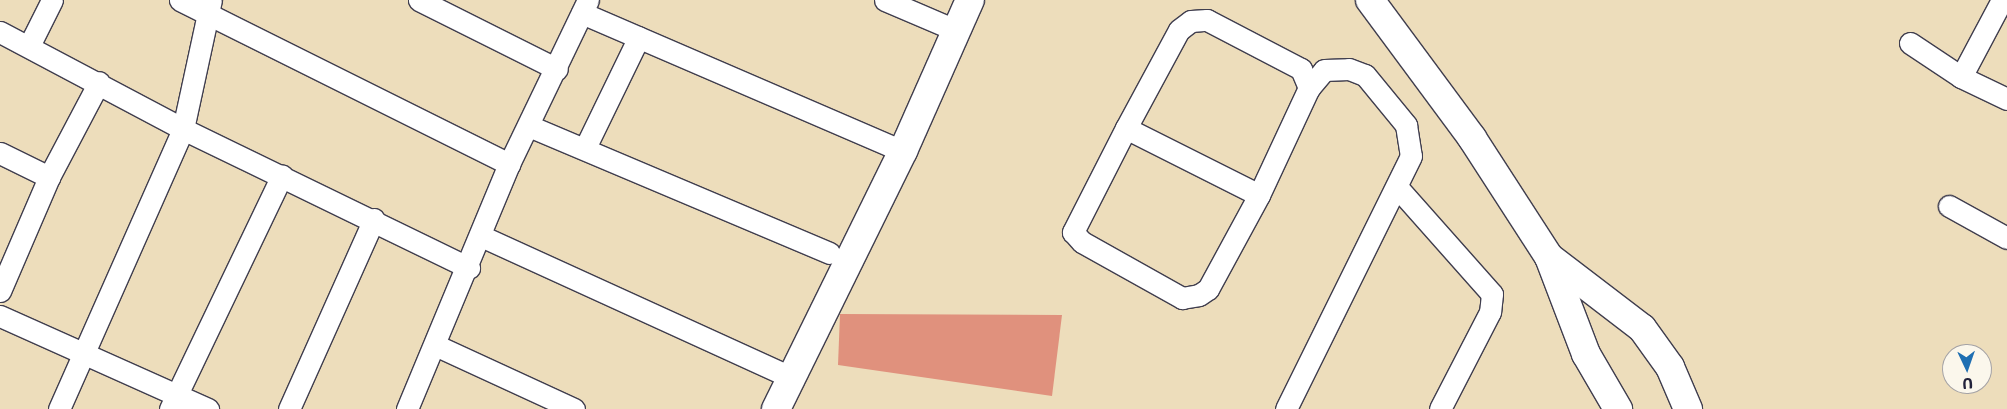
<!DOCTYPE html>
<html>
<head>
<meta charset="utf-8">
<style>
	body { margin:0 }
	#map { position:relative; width:2007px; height:409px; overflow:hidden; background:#edddbb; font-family:"Playpen Sans",sans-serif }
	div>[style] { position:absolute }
	.building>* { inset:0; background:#e0917d }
	.roads { filter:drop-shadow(1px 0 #403e4e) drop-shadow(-1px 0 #403e4e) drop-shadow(0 1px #403e4e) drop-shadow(0 -1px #403e4e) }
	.street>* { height:21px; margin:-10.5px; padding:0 10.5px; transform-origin:10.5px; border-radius:10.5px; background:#fff }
	.secondary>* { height:28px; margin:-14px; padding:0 14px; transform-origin:14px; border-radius:14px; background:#fff }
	span { translate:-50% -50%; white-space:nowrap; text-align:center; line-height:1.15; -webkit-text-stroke:5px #fbf7ec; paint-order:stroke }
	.north { position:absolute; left:1942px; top:344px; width:50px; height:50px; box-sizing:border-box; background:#fbf7ec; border:1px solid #a4a2a5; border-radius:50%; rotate:177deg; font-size:14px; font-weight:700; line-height:20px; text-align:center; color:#22223b }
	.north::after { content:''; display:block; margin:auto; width:18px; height:22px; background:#1f6fb2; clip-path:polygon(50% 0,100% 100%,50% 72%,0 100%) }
</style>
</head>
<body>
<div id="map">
	<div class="building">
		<div style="clip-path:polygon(840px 314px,1062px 315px,1052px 396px,838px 365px)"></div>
	</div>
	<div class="roads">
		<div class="street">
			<div style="left:180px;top:0;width:368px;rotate:26.5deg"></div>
			<div style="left:419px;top:0;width:154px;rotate:26.6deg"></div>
			<div style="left:885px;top:0;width:76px;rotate:23.2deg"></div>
			<div style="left:582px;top:13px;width:349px;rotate:23.3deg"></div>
			<div style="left:0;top:32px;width:207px;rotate:27.9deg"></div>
			<div style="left:183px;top:129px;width:318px;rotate:25.9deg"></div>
			<div style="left:1910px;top:43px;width:61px;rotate:33.7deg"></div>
			<div style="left:1961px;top:77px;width:51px;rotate:25.6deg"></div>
			<div style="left:29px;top:46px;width:51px;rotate:-63.4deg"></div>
			<div style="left:1961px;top:77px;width:87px;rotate:-62deg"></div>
			<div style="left:529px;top:126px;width:326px;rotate:22.9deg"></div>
			<div style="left:1126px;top:128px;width:111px;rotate:-61.6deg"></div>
			<div style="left:1179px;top:30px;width:15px;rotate:-37deg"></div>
			<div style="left:1191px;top:21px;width:16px;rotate:-4deg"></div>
			<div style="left:1207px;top:20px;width:106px;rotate:27.5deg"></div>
			<div style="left:1301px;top:69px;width:21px;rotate:67deg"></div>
			<div style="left:1309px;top:88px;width:23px;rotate:-50deg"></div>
			<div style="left:1324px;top:70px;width:25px;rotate:-2deg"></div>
			<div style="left:1349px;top:69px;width:17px;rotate:21deg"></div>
			<div style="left:1365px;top:75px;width:65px;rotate:50.6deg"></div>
			<div style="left:1406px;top:125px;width:31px;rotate:81deg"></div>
			<div style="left:1411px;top:156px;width:282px;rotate:116.3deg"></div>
			<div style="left:585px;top:148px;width:123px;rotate:-64.1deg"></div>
			<div style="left:0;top:153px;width:55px;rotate:26.1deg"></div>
			<div style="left:1397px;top:187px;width:143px;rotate:48.4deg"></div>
			<div style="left:1492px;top:294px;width:18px;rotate:96deg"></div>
			<div style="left:1490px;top:312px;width:109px;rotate:117.3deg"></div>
			<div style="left:1259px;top:195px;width:149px;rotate:-153.3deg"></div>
			<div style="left:1126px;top:128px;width:117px;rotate:117deg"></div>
			<div style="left:1073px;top:232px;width:13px;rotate:48deg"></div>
			<div style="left:1082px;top:242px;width:115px;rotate:29.2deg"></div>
			<div style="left:1182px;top:298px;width:17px;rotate:-10deg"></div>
			<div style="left:1199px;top:295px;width:11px;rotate:-34deg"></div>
			<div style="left:1208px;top:289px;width:107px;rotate:-61.5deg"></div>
			<div style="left:1259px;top:195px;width:118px;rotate:-65deg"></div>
			<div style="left:1949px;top:206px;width:66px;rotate:28.9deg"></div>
			<div style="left:481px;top:236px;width:342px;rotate:24.5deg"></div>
			<div style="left:0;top:291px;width:124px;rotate:-66.7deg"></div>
			<div style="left:49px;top:177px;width:107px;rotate:-62.2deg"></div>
			<div style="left:0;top:316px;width:228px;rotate:24.1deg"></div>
			<div style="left:435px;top:345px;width:153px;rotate:24.7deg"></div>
			<div style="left:59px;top:409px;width:306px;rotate:-66.1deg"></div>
			<div style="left:183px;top:129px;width:132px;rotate:-77.8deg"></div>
			<div style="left:170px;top:409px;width:259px;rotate:-64.4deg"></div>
			<div style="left:289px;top:409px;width:208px;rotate:-65.9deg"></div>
			<div style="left:407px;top:409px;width:265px;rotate:-67.4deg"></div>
			<div style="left:509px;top:164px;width:182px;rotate:-64.3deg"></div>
		</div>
		<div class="secondary">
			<div style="left:1370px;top:0;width:172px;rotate:53.5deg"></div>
			<div style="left:1472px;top:138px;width:142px;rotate:57.1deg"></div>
			<div style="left:1549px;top:257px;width:104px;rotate:69.1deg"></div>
			<div style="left:1586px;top:354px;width:64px;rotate:59.8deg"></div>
			<div style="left:1549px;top:257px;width:117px;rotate:37.4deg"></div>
			<div style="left:1642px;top:328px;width:48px;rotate:54.3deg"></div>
			<div style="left:1670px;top:367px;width:46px;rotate:66.8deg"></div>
			<div style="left:776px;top:409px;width:288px;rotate:-63.8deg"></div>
			<div style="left:903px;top:151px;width:165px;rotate:-66.1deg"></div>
		</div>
	</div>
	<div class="north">U</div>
</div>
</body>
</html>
